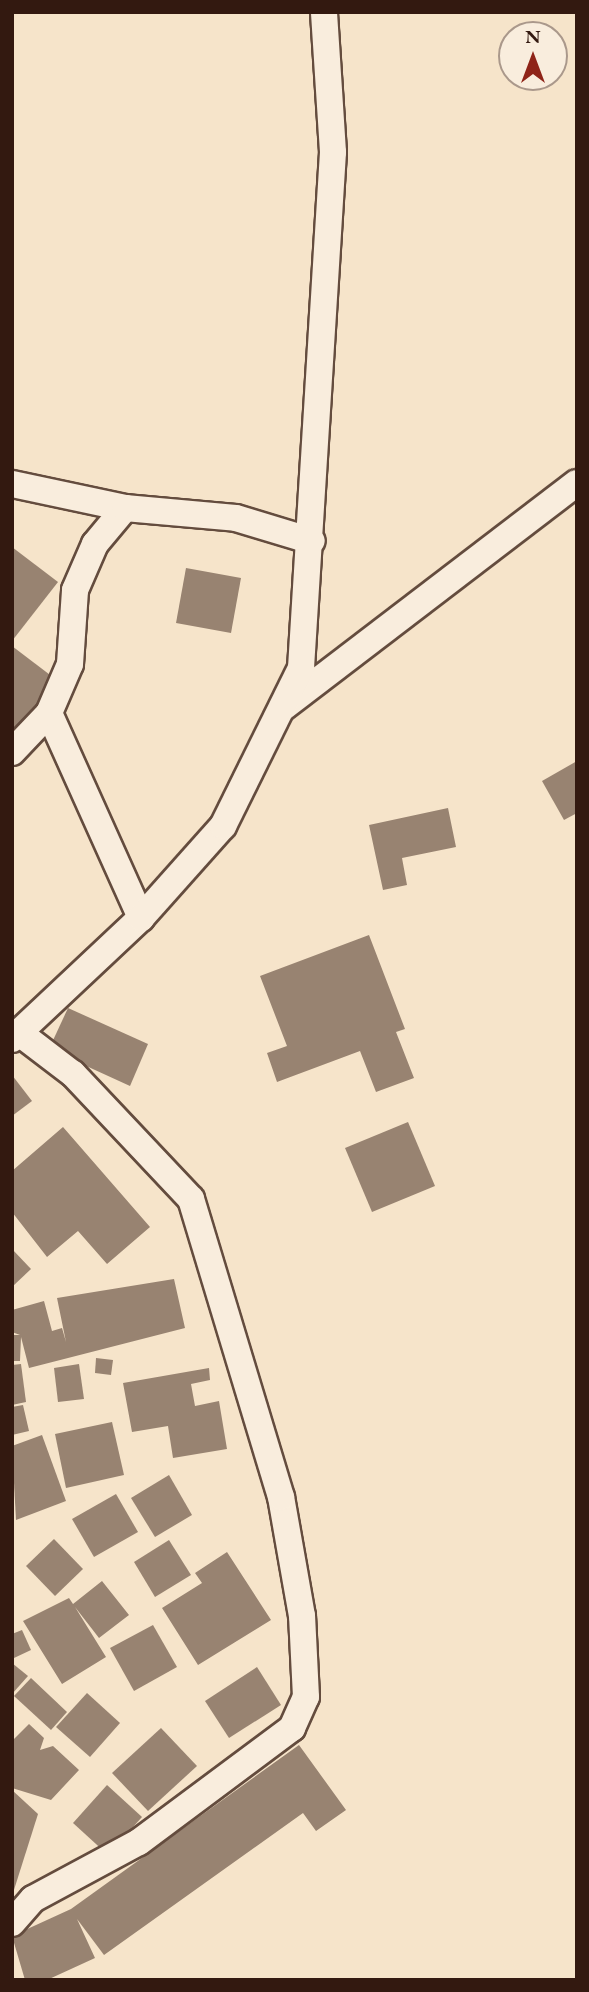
<!DOCTYPE html>
<html>
<head>
<meta charset="utf-8">
<style>
	body { margin:0 }
	#map { position:relative; width:589px; height:1992px; overflow:hidden; background:#f6e4ca; font-family:"EB Garamond",serif }
	div>[style] { position:absolute }
	.building>* { inset:0; background:#988371 }
	.roads { filter:drop-shadow(2px 0 #644c3e) drop-shadow(-2px 0 #644c3e) drop-shadow(0 2px #644c3e) drop-shadow(0 -2px #644c3e) }
	.street>* { height:26px; margin:-13px; padding:0 13px; transform-origin:13px; border-radius:13px; background:#f9eddd }
	span { translate:-50% -50%; white-space:nowrap; text-align:center; line-height:1.15; -webkit-text-stroke:7px #f9eddd; paint-order:stroke }
	.frame { position:absolute; inset:0; border:14px solid #331910; pointer-events:none }
	.north { position:absolute; left:498px; top:21px; width:70px; height:70px; box-sizing:border-box; background:#f9eddd; border:2px solid #aa988b; border-radius:50%; rotate:0deg; font-size:19px; font-weight:700; line-height:28px; text-align:center; color:#331910 }
	.north::after { content:''; display:block; margin:auto; width:24px; height:32px; background:#8f2418; clip-path:polygon(50% 0,100% 100%,50% 72%,0 100%) }
</style>
</head>
<body>
<div id="map">
	<div class="building">
		<div style="clip-path:polygon(12px 547px,58px 582px,12px 641px)"></div>
		<div style="clip-path:polygon(186px 568px,241px 578px,231px 633px,176px 623px)"></div>
		<div style="clip-path:polygon(12px 646px,58px 681px,12px 741px)"></div>
		<div style="clip-path:polygon(577px 761px,577px 813px,564px 820px,542px 781px)"></div>
		<div style="clip-path:polygon(448px 808px,456px 847px,402px 858px,407px 885px,383px 890px,369px 825px)"></div>
		<div style="clip-path:polygon(369px 935px,405px 1029px,396px 1032px,414px 1078px,376px 1092px,360px 1051px,277px 1082px,267px 1053px,287px 1046px,260px 976px)"></div>
		<div style="clip-path:polygon(68px 1008px,148px 1044px,130px 1086px,49px 1049px)"></div>
		<div style="clip-path:polygon(12px 1075px,32px 1101px,12px 1116px)"></div>
		<div style="clip-path:polygon(408px 1122px,435px 1186px,372px 1212px,345px 1148px)"></div>
		<div style="clip-path:polygon(63px 1127px,150px 1227px,107px 1264px,78px 1231px,47px 1257px,12px 1212px,12px 1171px)"></div>
		<div style="clip-path:polygon(12px 1249px,31px 1269px,12px 1287px)"></div>
		<div style="clip-path:polygon(174px 1279px,185px 1328px,29px 1368px,21px 1337px,20px 1361px,12px 1361px,12px 1335px,20px 1335px,12px 1332px,12px 1310px,44px 1301px,52px 1331px,62px 1328px,66px 1342px,57px 1298px)"></div>
		<div style="clip-path:polygon(96px 1358px,113px 1360px,111px 1375px,95px 1373px)"></div>
		<div style="clip-path:polygon(21px 1364px,26px 1402px,12px 1405px,12px 1365px)"></div>
		<div style="clip-path:polygon(79px 1364px,84px 1399px,58px 1402px,54px 1368px)"></div>
		<div style="clip-path:polygon(209px 1368px,210px 1380px,191px 1384px,195px 1406px,219px 1401px,227px 1449px,173px 1458px,168px 1426px,132px 1432px,123px 1383px)"></div>
		<div style="clip-path:polygon(23px 1405px,29px 1431px,12px 1435px,12px 1407px)"></div>
		<div style="clip-path:polygon(112px 1422px,124px 1475px,66px 1488px,55px 1434px)"></div>
		<div style="clip-path:polygon(42px 1435px,66px 1501px,16px 1520px,12px 1446px)"></div>
		<div style="clip-path:polygon(169px 1475px,192px 1515px,155px 1537px,131px 1498px)"></div>
		<div style="clip-path:polygon(116px 1494px,138px 1532px,94px 1557px,72px 1519px)"></div>
		<div style="clip-path:polygon(54px 1539px,83px 1569px,55px 1596px,26px 1566px)"></div>
		<div style="clip-path:polygon(169px 1540px,191px 1575px,155px 1597px,134px 1562px)"></div>
		<div style="clip-path:polygon(227px 1552px,271px 1620px,198px 1665px,162px 1608px,202px 1583px,195px 1573px)"></div>
		<div style="clip-path:polygon(102px 1581px,129px 1615px,99px 1638px,75px 1607px,106px 1657px,62px 1684px,23px 1621px,69px 1598px,73px 1604px)"></div>
		<div style="clip-path:polygon(153px 1625px,177px 1667px,134px 1691px,110px 1648px)"></div>
		<div style="clip-path:polygon(22px 1630px,31px 1650px,14px 1658px,12px 1634px)"></div>
		<div style="clip-path:polygon(12px 1663px,28px 1676px,12px 1694px)"></div>
		<div style="clip-path:polygon(257px 1667px,281px 1705px,229px 1738px,205px 1701px)"></div>
		<div style="clip-path:polygon(31px 1678px,67px 1712px,51px 1730px,14px 1696px)"></div>
		<div style="clip-path:polygon(87px 1693px,120px 1723px,90px 1757px,56px 1727px)"></div>
		<div style="clip-path:polygon(29px 1724px,44px 1738px,40px 1750px,53px 1746px,79px 1770px,51px 1800px,12px 1788px,12px 1741px)"></div>
		<div style="clip-path:polygon(161px 1728px,197px 1766px,148px 1811px,112px 1773px)"></div>
		<div style="clip-path:polygon(299px 1745px,346px 1810px,316px 1831px,303px 1813px,104px 1955px,77px 1919px,95px 1958px,47px 1980px,25px 1980px,12px 1936px,71px 1909px)"></div>
		<div style="clip-path:polygon(107px 1785px,142px 1817px,108px 1855px,73px 1823px)"></div>
		<div style="clip-path:polygon(12px 1790px,38px 1814px,13px 1893px,12px 1893px)"></div>
	</div>
	<div class="roads">
		<div class="street">
			<div style="left:12px;top:484px;width:116px;rotate:12deg"></div>
			<div style="left:285px;top:706px;width:367px;rotate:-37.4deg"></div>
			<div style="left:49px;top:713px;width:225px;rotate:65.8deg"></div>
			<div style="left:12px;top:752px;width:54px;rotate:-46.5deg"></div>
			<div style="left:49px;top:713px;width:53px;rotate:-66.8deg"></div>
			<div style="left:70px;top:664px;width:74px;rotate:-86.1deg"></div>
			<div style="left:75px;top:590px;width:50px;rotate:-66.5deg"></div>
			<div style="left:95px;top:544px;width:47px;rotate:-50.2deg"></div>
			<div style="left:125px;top:508px;width:111px;rotate:5.1deg"></div>
			<div style="left:236px;top:518px;width:79px;rotate:16.8deg"></div>
			<div style="left:12px;top:1039px;width:177px;rotate:-43.2deg"></div>
			<div style="left:141px;top:918px;width:123px;rotate:-48.3deg"></div>
			<div style="left:223px;top:826px;width:176px;rotate:-63.7deg"></div>
			<div style="left:301px;top:668px;width:517px;rotate:-86.45deg"></div>
			<div style="left:333px;top:152px;width:140px;rotate:-93.7deg"></div>
			<div style="left:12px;top:1923px;width:32px;rotate:-49deg"></div>
			<div style="left:33px;top:1899px;width:120px;rotate:-28.3deg"></div>
			<div style="left:139px;top:1842px;width:191px;rotate:-36.7deg"></div>
			<div style="left:292px;top:1728px;width:34px;rotate:-66deg"></div>
			<div style="left:306px;top:1697px;width:81px;rotate:-92.8deg"></div>
			<div style="left:302px;top:1616px;width:121px;rotate:-100deg"></div>
			<div style="left:281px;top:1497px;width:311px;rotate:-106.8deg"></div>
			<div style="left:191px;top:1199px;width:172px;rotate:-133.3deg"></div>
			<div style="left:73px;top:1074px;width:64px;rotate:-142.6deg"></div>
		</div>
	</div>
	<div class="frame"></div>
	<div class="north">N</div>
</div>
</body>
</html>
